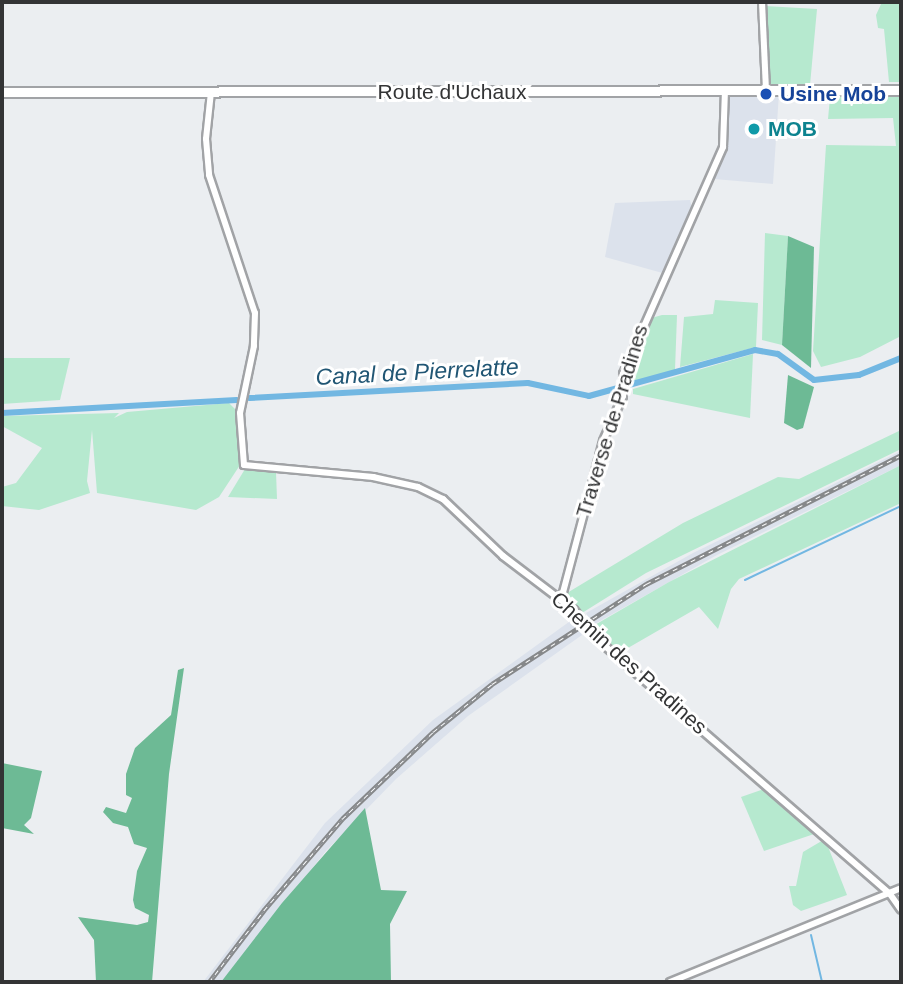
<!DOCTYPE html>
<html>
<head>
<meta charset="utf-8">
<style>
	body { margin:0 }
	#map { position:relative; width:903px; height:984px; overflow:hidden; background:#ebeef1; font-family:Helvetica,sans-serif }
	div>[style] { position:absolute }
	.built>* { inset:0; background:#dce2ec }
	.green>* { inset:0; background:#b6e9cf }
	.forest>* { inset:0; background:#6dba95 }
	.stream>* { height:2px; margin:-1px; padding:0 1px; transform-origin:1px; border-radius:1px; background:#72b7e2 }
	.canal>* { height:6px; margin:-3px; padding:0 3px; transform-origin:3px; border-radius:3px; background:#72b7e2 }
	.roads { filter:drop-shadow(2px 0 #a1a3a6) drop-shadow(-2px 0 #a1a3a6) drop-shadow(0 2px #a1a3a6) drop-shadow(0 -2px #a1a3a6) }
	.street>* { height:6px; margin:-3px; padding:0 3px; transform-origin:3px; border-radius:3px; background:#fff }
	.secondary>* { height:9px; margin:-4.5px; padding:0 4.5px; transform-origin:4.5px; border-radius:4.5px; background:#fff }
	.rail>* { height:4.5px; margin-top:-2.25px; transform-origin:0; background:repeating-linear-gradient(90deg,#fff 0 5px,#86888a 0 10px); box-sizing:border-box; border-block:2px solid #86888a }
	.dots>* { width:19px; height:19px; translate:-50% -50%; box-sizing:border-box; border:4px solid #fff; border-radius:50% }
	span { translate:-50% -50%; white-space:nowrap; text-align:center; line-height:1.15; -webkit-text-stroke:6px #fff; paint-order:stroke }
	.street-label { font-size:21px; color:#333435 }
	.transit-label { font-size:21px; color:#164399; font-weight:700 }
	.left { translate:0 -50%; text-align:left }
	.culture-label { font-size:21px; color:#0d838f; font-weight:700 }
	.water-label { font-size:23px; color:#215674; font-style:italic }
	.frame { position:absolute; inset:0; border:4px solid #333435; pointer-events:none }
</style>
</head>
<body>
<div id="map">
	<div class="built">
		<div style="clip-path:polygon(728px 93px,779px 93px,773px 184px,714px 179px,727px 143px)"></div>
		<div style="clip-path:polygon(690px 200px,693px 213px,666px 274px,605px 257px,615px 203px)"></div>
		<div style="clip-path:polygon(901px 451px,901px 465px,717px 555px,593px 625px,586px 613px,693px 553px)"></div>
		<div style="clip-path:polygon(573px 619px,582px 635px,468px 716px,396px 779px,326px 851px,221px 982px,203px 982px,325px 823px,433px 720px)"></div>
	</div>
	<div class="green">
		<div style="clip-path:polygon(882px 2px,901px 2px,901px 82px,889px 82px,884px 29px,878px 28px,876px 15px)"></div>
		<div style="clip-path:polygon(765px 6px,817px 9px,810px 85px,769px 86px)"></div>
		<div style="clip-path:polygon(901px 96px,901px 336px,860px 357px,821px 367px,813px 351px,826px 145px,896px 146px,893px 118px,828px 119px,830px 97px)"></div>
		<div style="clip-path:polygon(765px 233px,788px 236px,782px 345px,762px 340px)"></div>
		<div style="clip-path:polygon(715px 300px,758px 303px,756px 347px,680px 367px,684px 317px,713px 314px)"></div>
		<div style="clip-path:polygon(662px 315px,677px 315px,675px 370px,630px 384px,648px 319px)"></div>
		<div style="clip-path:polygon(753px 354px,750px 418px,633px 394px,633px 389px)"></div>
		<div style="clip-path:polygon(2px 358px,70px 358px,60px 400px,2px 404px)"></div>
		<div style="clip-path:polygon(229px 403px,235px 409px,240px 465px,219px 497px,196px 510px,97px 493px,92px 430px,87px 481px,90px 493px,39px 510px,2px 506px,2px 487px,16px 483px,42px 448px,2px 426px,2px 416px,119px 413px,114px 418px,127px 412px)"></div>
		<div style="clip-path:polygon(901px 430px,901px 449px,646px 573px,582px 613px,567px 593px,683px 523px,778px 477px,799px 479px)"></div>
		<div style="clip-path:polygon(901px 465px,901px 503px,739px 579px,731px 589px,718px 629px,699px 607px,621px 652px,598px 636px,593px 626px,669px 582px)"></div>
		<div style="clip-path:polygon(245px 469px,276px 472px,277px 499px,228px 497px)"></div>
		<div style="clip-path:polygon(764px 789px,817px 833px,764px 851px,741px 797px)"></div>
		<div style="clip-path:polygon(825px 839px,847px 895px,801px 911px,793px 905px,789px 886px,796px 886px,803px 852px)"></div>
	</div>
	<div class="forest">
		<div style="clip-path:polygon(788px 236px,814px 247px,811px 368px,782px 345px)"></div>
		<div style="clip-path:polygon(788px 375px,814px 387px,803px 428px,797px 430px,784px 423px)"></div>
		<div style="clip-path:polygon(184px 668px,169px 774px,152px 982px,96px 982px,94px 940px,78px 917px,137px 925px,148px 922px,149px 915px,135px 908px,133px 900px,137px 871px,147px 848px,134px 844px,128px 827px,113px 823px,103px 812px,106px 807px,126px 813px,132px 798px,126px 795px,126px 774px,135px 748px,171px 715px,178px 670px)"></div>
		<div style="clip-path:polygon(2px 763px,42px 771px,31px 818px,24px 825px,34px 834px,2px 828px)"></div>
		<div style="clip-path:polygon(365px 808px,381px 890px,407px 891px,390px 924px,391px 982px,221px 982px,282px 903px)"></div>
	</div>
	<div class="stream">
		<div style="left:745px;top:580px;width:173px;rotate:-25.4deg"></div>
		<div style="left:811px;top:935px;width:48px;rotate:76.8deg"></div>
	</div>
	<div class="canal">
		<div style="left:250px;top:398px;width:278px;rotate:-3.1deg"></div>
		<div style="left:528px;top:383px;width:62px;rotate:12deg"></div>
		<div style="left:589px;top:396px;width:172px;rotate:-15.5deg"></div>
		<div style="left:755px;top:350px;width:23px;rotate:10deg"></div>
		<div style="left:778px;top:354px;width:44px;rotate:35.8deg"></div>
		<div style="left:814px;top:380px;width:45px;rotate:-6.3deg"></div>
		<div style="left:859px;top:375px;width:45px;rotate:-22deg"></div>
		<div style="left:2px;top:413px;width:235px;rotate:-3.2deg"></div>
	</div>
	<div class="roads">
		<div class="street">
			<div style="left:762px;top:2px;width:88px;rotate:87.4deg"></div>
			<div style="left:211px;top:92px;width:47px;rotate:96.1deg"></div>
			<div style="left:206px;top:139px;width:36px;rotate:85deg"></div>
			<div style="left:209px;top:175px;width:145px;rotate:71.6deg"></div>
			<div style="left:255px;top:313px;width:33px;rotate:92deg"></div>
			<div style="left:254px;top:346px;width:68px;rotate:101.8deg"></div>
			<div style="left:240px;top:413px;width:52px;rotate:85.6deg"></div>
			<div style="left:244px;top:465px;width:130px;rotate:5.3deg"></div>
			<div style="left:373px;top:477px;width:46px;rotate:12.5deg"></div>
			<div style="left:418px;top:487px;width:28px;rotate:26deg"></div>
			<div style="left:443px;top:499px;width:83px;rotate:43.5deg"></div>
			<div style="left:503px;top:556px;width:89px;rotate:37.3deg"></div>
			<div style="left:574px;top:610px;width:38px;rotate:51deg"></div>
			<div style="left:598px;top:640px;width:387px;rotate:41deg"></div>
			<div style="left:890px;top:894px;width:19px;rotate:55deg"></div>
			<div style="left:561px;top:600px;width:164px;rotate:-75.2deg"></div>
			<div style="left:603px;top:441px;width:49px;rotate:-66deg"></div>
			<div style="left:623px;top:396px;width:22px;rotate:-90deg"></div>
			<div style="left:623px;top:374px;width:248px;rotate:-66.2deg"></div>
			<div style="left:723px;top:147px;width:57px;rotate:-88deg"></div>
			<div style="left:670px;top:982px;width:249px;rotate:-22.1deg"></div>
		</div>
		<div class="secondary">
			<div style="left:2px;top:92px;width:899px;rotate:-0.13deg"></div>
		</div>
	</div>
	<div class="rail">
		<div style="left:209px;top:982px;width:91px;rotate:-52.6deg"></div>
		<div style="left:264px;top:910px;width:120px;rotate:-49.4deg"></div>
		<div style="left:342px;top:819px;width:126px;rotate:-43.7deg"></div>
		<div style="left:433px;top:732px;width:76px;rotate:-39.1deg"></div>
		<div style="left:492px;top:684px;width:184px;rotate:-33deg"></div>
		<div style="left:646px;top:584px;width:286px;rotate:-26.8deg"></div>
	</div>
	<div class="dots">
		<div style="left:766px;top:94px;background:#1a4fb4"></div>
		<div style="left:754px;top:129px;background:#0f9aa8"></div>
	</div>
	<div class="street-label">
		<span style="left:452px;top:92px">Route d'Uchaux</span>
		<span style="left:612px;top:421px;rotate:-73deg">Traverse de Pradines</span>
		<span style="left:629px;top:663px;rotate:42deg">Chemin des Pradines</span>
	</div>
	<div class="transit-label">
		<span class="left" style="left:780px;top:94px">Usine Mob</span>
	</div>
	<div class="culture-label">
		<span class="left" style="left:768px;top:129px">MOB</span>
	</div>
	<div class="water-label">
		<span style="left:417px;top:372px;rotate:-3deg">Canal de Pierrelatte</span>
	</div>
	<div class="frame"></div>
</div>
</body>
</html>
